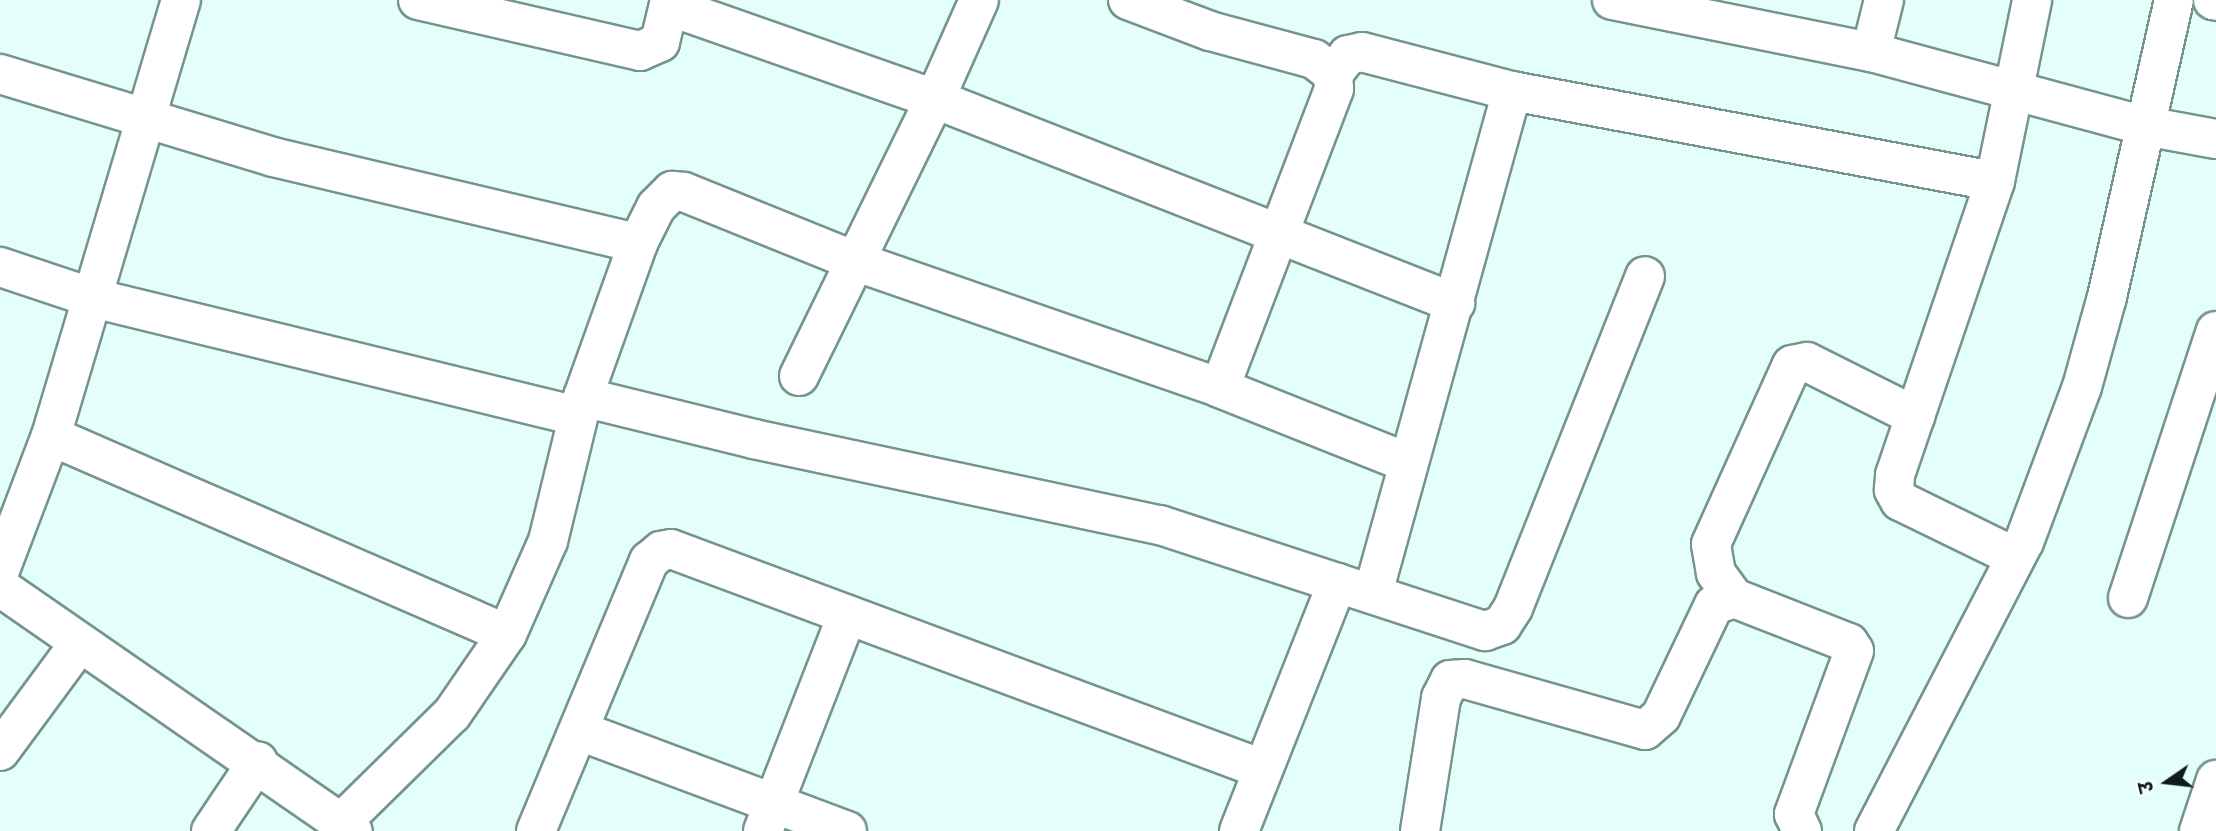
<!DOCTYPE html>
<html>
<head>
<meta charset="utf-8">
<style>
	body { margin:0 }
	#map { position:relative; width:2216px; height:831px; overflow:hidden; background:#e4fefa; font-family:Poppins,"Noto Sans Devanagari",sans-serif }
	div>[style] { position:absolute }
	.roads { filter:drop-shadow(2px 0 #75938f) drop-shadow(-2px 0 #75938f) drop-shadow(0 2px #75938f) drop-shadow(0 -2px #75938f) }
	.minor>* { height:38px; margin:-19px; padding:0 19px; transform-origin:19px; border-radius:19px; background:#fff }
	span { translate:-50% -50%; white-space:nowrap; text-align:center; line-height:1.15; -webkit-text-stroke:7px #fff; paint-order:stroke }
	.north { position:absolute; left:2132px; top:747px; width:70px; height:70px; -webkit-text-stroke:5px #fff; paint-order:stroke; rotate:256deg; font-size:19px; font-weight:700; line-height:28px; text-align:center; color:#0f1a19 }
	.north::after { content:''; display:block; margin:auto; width:24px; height:32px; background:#0f1a19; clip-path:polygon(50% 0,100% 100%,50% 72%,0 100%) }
</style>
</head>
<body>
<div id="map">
	<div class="roads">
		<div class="minor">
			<div style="left:418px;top:0;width:228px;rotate:12.9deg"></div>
			<div style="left:640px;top:51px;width:22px;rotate:-24deg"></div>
			<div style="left:660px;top:42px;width:43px;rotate:-76.6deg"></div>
			<div style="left:1128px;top:0;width:88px;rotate:20.7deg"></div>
			<div style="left:1210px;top:31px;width:108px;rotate:15.1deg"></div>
			<div style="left:1314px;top:59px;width:24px;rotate:38deg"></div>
			<div style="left:1333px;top:74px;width:15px;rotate:86deg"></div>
			<div style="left:1334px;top:89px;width:320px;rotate:110.9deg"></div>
			<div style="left:1612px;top:0;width:264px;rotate:11.4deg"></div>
			<div style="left:1871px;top:52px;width:284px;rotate:15.1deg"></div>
			<div style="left:2145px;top:126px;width:72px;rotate:10.4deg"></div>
			<div style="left:2213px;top:0;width:3px;rotate:18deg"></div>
			<div style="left:669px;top:6px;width:282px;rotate:19.3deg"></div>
			<div style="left:935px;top:99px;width:559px;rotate:21.42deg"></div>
			<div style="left:1871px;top:52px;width:54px;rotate:-76deg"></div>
			<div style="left:0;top:74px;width:285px;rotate:16.9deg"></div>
			<div style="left:273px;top:157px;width:375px;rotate:13.3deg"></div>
			<div style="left:1333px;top:74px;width:24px;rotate:-52deg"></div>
			<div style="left:1348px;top:55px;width:14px;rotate:-12deg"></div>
			<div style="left:1362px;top:52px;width:155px;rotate:14.6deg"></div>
			<div style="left:1512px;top:91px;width:491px;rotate:10.6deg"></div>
			<div style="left:0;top:267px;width:98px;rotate:18.4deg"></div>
			<div style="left:93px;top:298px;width:499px;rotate:13.7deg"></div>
			<div style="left:799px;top:376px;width:309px;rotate:-63.9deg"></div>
			<div style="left:935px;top:99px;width:108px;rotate:-66deg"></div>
			<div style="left:583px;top:397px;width:176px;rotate:13.8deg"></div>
			<div style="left:754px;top:439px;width:415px;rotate:12deg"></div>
			<div style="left:1160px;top:525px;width:342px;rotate:18.1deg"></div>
			<div style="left:1485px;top:631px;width:18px;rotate:-19deg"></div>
			<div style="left:1502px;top:625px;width:20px;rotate:-57deg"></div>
			<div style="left:1513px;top:608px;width:357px;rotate:-68.3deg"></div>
			<div style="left:51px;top:436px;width:497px;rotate:23.5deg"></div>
			<div style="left:2015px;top:557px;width:128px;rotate:-154deg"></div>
			<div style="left:1900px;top:501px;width:13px;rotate:-119deg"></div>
			<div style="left:1894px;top:490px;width:15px;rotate:-86deg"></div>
			<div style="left:1895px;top:475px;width:311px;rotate:-71.2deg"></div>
			<div style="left:1995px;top:181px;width:185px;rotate:-78.4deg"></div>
			<div style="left:0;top:570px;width:143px;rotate:-69.2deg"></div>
			<div style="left:51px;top:436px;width:455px;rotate:-73.4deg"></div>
			<div style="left:0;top:587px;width:429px;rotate:34.7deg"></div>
			<div style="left:1373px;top:593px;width:521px;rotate:-74.52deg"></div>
			<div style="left:1734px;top:598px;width:31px;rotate:-126deg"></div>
			<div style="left:1716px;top:573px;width:29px;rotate:-100deg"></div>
			<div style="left:1711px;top:544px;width:196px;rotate:-65.7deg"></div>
			<div style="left:1792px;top:365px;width:15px;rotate:-11deg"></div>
			<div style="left:1807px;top:362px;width:121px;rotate:26.6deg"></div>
			<div style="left:2128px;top:598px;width:281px;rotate:-71.8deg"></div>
			<div style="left:580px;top:731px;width:285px;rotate:20.5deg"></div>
			<div style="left:0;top:751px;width:133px;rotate:-53.6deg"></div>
			<div style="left:342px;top:822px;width:154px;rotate:-44.5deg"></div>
			<div style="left:452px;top:714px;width:97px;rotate:-55.5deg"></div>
			<div style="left:507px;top:634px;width:102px;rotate:-66.2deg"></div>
			<div style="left:548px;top:541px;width:148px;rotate:-76.3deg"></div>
			<div style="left:583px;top:397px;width:164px;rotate:-70.3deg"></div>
			<div style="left:638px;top:243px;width:40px;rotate:-63.4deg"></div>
			<div style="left:656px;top:207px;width:23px;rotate:-45deg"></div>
			<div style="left:672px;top:191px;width:12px;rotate:5deg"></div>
			<div style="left:684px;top:192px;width:187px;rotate:22deg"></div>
			<div style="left:857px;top:262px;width:384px;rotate:19.1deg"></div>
			<div style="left:1220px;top:388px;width:200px;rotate:21.7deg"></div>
			<div style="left:211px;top:831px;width:84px;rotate:-56.1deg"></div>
			<div style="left:536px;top:831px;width:293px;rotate:-67.3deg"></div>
			<div style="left:649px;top:561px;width:16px;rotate:-40deg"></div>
			<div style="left:661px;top:551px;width:10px;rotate:-11deg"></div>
			<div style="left:671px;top:549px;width:631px;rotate:20.42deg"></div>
			<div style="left:763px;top:831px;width:232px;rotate:-68.7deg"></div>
			<div style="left:1239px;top:831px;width:267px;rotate:-68.4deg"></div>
			<div style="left:1420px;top:831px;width:135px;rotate:-81deg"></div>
			<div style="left:1441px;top:698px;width:20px;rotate:-63deg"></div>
			<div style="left:1450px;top:680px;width:15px;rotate:-4deg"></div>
			<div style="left:1465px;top:679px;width:187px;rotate:15.8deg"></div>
			<div style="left:1645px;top:730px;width:21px;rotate:-41deg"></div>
			<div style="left:1661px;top:716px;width:123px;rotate:-64.5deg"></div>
			<div style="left:1714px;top:605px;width:21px;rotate:-19deg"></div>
			<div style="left:1734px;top:598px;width:123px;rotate:21.4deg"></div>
			<div style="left:1849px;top:643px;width:9px;rotate:58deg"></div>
			<div style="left:1854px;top:651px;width:174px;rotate:110.2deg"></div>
			<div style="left:1794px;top:814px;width:19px;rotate:65deg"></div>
			<div style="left:1874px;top:831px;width:326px;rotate:-62.6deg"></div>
			<div style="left:2024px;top:542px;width:165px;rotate:-69.5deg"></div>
			<div style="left:2082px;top:387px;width:93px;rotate:-74.5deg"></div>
			<div style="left:2107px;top:297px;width:304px;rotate:-77.3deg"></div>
			<div style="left:2199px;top:831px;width:54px;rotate:-71.6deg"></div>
		</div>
	</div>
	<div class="north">उ</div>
</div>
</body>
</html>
